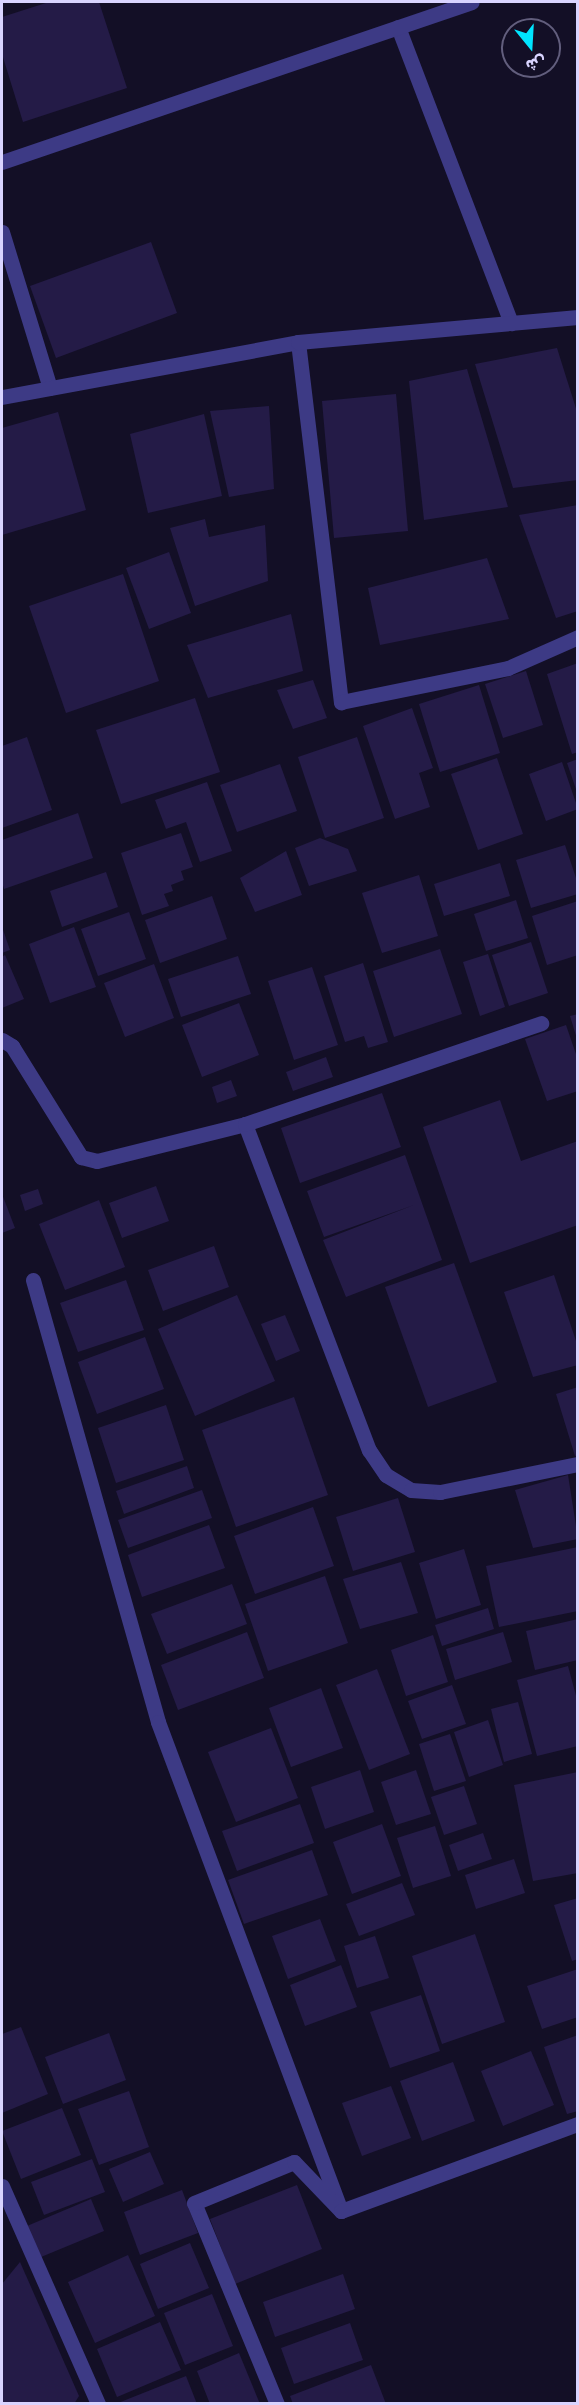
<!DOCTYPE html>
<html>
<head>
<meta charset="utf-8">
<style>
	body { margin:0 }
	#map { position:relative; width:579px; height:2405px; overflow:hidden; background:#130f26; font-family:Rubik,"Noto Sans Arabic",sans-serif }
	div>[style] { position:absolute }
	.building>* { inset:0; background:#241b47 }
	.minor>* { height:15px; margin:-7.5px; padding:0 7.5px; transform-origin:7.5px; border-radius:7.5px; background:#3d3a85 }
	span { translate:-50% -50%; white-space:nowrap; text-align:center; line-height:1.15; -webkit-text-stroke:5px #130f26; paint-order:stroke }
	.frame { position:absolute; inset:0; border:3px solid #d9d4ff; pointer-events:none }
	.north { position:absolute; left:501px; top:18px; width:60px; height:60px; box-sizing:border-box; background:#130f26; border:2px solid #625e7d; border-radius:50%; rotate:162deg; font-size:16px; font-weight:700; line-height:24px; text-align:center; color:#d9d4ff }
	.north::after { content:''; display:block; margin:auto; width:21px; height:27px; background:#00e5ff; clip-path:polygon(50% 0,100% 100%,50% 72%,0 100%) }
</style>
</head>
<body>
<div id="map">
	<div class="building">
		<div style="clip-path:polygon(49px 2px,99px 2px,127px 88px,23px 122px,2px 54px,2px 17px)"></div>
		<div style="clip-path:polygon(151px 242px,177px 313px,56px 358px,30px 286px)"></div>
		<div style="clip-path:polygon(557px 348px,578px 415px,578px 480px,513px 488px,475px 364px)"></div>
		<div style="clip-path:polygon(467px 369px,508px 507px,424px 520px,409px 381px)"></div>
		<div style="clip-path:polygon(396px 394px,408px 531px,334px 538px,322px 401px)"></div>
		<div style="clip-path:polygon(269px 406px,274px 489px,229px 497px,210px 411px)"></div>
		<div style="clip-path:polygon(58px 412px,86px 510px,2px 535px,2px 428px)"></div>
		<div style="clip-path:polygon(204px 414px,222px 496px,148px 513px,130px 434px)"></div>
		<div style="clip-path:polygon(578px 505px,578px 611px,556px 618px,519px 515px)"></div>
		<div style="clip-path:polygon(205px 519px,209px 537px,265px 525px,268px 581px,195px 606px,170px 528px)"></div>
		<div style="clip-path:polygon(169px 552px,191px 613px,149px 629px,126px 568px)"></div>
		<div style="clip-path:polygon(487px 558px,509px 619px,380px 645px,368px 588px)"></div>
		<div style="clip-path:polygon(123px 574px,159px 681px,66px 713px,29px 606px)"></div>
		<div style="clip-path:polygon(291px 614px,303px 671px,208px 698px,187px 645px)"></div>
		<div style="clip-path:polygon(578px 663px,578px 752px,572px 754px,547px 674px)"></div>
		<div style="clip-path:polygon(526px 671px,543px 725px,503px 738px,485px 684px)"></div>
		<div style="clip-path:polygon(313px 680px,327px 718px,293px 729px,277px 690px)"></div>
		<div style="clip-path:polygon(479px 685px,500px 753px,440px 772px,419px 704px)"></div>
		<div style="clip-path:polygon(195px 698px,220px 772px,121px 804px,96px 730px)"></div>
		<div style="clip-path:polygon(412px 708px,433px 768px,419px 773px,430px 807px,395px 819px,363px 726px)"></div>
		<div style="clip-path:polygon(27px 737px,52px 810px,2px 828px,2px 746px)"></div>
		<div style="clip-path:polygon(357px 737px,384px 818px,325px 838px,298px 757px)"></div>
		<div style="clip-path:polygon(497px 758px,523px 834px,478px 850px,451px 774px)"></div>
		<div style="clip-path:polygon(578px 759px,578px 792px,577px 792px,567px 763px)"></div>
		<div style="clip-path:polygon(562px 762px,578px 809px,546px 821px,529px 774px)"></div>
		<div style="clip-path:polygon(280px 764px,297px 811px,237px 832px,220px 785px)"></div>
		<div style="clip-path:polygon(207px 782px,232px 851px,200px 862px,186px 822px,166px 829px,155px 800px)"></div>
		<div style="clip-path:polygon(78px 813px,93px 858px,4px 889px,2px 882px,2px 840px)"></div>
		<div style="clip-path:polygon(181px 833px,193px 867px,181px 871px,184px 880px,171px 885px,173px 891px,164px 894px,169px 906px,142px 915px,121px 853px)"></div>
		<div style="clip-path:polygon(320px 838px,348px 849px,357px 871px,309px 886px,295px 848px)"></div>
		<div style="clip-path:polygon(565px 845px,578px 884px,578px 894px,531px 908px,516px 860px)"></div>
		<div style="clip-path:polygon(286px 851px,302px 895px,255px 912px,240px 878px)"></div>
		<div style="clip-path:polygon(500px 863px,510px 896px,444px 916px,434px 884px)"></div>
		<div style="clip-path:polygon(106px 872px,118px 907px,62px 927px,50px 891px)"></div>
		<div style="clip-path:polygon(419px 875px,438px 936px,382px 953px,362px 893px)"></div>
		<div style="clip-path:polygon(212px 896px,227px 939px,160px 963px,145px 920px)"></div>
		<div style="clip-path:polygon(516px 900px,528px 938px,486px 951px,474px 914px)"></div>
		<div style="clip-path:polygon(578px 901px,578px 955px,547px 965px,532px 916px)"></div>
		<div style="clip-path:polygon(129px 912px,146px 959px,98px 976px,81px 929px)"></div>
		<div style="clip-path:polygon(2px 927px,10px 950px,2px 953px)"></div>
		<div style="clip-path:polygon(74px 927px,96px 987px,50px 1003px,29px 944px)"></div>
		<div style="clip-path:polygon(531px 942px,548px 993px,509px 1006px,492px 955px)"></div>
		<div style="clip-path:polygon(440px 949px,462px 1014px,394px 1037px,373px 971px)"></div>
		<div style="clip-path:polygon(488px 954px,505px 1007px,480px 1016px,463px 962px)"></div>
		<div style="clip-path:polygon(5px 955px,24px 999px,2px 1008px,2px 957px)"></div>
		<div style="clip-path:polygon(238px 956px,251px 994px,181px 1017px,168px 979px)"></div>
		<div style="clip-path:polygon(363px 963px,388px 1042px,368px 1048px,364px 1036px,345px 1042px,324px 976px)"></div>
		<div style="clip-path:polygon(154px 964px,174px 1018px,125px 1037px,104px 983px)"></div>
		<div style="clip-path:polygon(312px 967px,338px 1045px,294px 1060px,268px 981px)"></div>
		<div style="clip-path:polygon(239px 1003px,259px 1055px,202px 1077px,182px 1025px)"></div>
		<div style="clip-path:polygon(578px 1014px,578px 1038px,577px 1039px,570px 1016px)"></div>
		<div style="clip-path:polygon(566px 1025px,578px 1060px,578px 1091px,547px 1101px,525px 1039px)"></div>
		<div style="clip-path:polygon(326px 1057px,333px 1077px,293px 1091px,286px 1072px)"></div>
		<div style="clip-path:polygon(231px 1080px,237px 1096px,217px 1103px,212px 1087px)"></div>
		<div style="clip-path:polygon(382px 1093px,401px 1147px,300px 1183px,281px 1128px)"></div>
		<div style="clip-path:polygon(500px 1100px,521px 1161px,578px 1141px,578px 1225px,470px 1263px,423px 1127px)"></div>
		<div style="clip-path:polygon(405px 1155px,442px 1260px,346px 1297px,323px 1240px,414px 1205px,324px 1237px,307px 1191px)"></div>
		<div style="clip-path:polygon(156px 1186px,169px 1221px,122px 1238px,109px 1203px)"></div>
		<div style="clip-path:polygon(38px 1189px,43px 1204px,25px 1211px,20px 1195px)"></div>
		<div style="clip-path:polygon(2px 1194px,15px 1228px,2px 1233px)"></div>
		<div style="clip-path:polygon(99px 1200px,125px 1267px,65px 1290px,39px 1224px)"></div>
		<div style="clip-path:polygon(214px 1246px,229px 1287px,163px 1311px,148px 1270px)"></div>
		<div style="clip-path:polygon(454px 1263px,497px 1382px,428px 1407px,385px 1287px)"></div>
		<div style="clip-path:polygon(554px 1275px,578px 1347px,578px 1365px,533px 1377px,504px 1292px)"></div>
		<div style="clip-path:polygon(126px 1280px,144px 1330px,78px 1352px,60px 1303px)"></div>
		<div style="clip-path:polygon(237px 1295px,275px 1381px,195px 1416px,158px 1329px)"></div>
		<div style="clip-path:polygon(285px 1315px,300px 1351px,276px 1361px,261px 1324px)"></div>
		<div style="clip-path:polygon(145px 1337px,164px 1389px,97px 1414px,78px 1362px)"></div>
		<div style="clip-path:polygon(578px 1387px,578px 1455px,575px 1456px,556px 1394px)"></div>
		<div style="clip-path:polygon(294px 1397px,328px 1495px,236px 1527px,202px 1430px)"></div>
		<div style="clip-path:polygon(166px 1405px,184px 1460px,116px 1483px,98px 1428px)"></div>
		<div style="clip-path:polygon(187px 1466px,194px 1488px,124px 1514px,116px 1491px)"></div>
		<div style="clip-path:polygon(568px 1475px,578px 1539px,533px 1548px,515px 1490px)"></div>
		<div style="clip-path:polygon(202px 1490px,212px 1518px,128px 1548px,118px 1520px)"></div>
		<div style="clip-path:polygon(398px 1498px,415px 1552px,353px 1571px,336px 1517px)"></div>
		<div style="clip-path:polygon(313px 1507px,334px 1566px,255px 1594px,234px 1536px)"></div>
		<div style="clip-path:polygon(209px 1525px,225px 1568px,142px 1597px,128px 1555px)"></div>
		<div style="clip-path:polygon(578px 1547px,578px 1611px,499px 1627px,486px 1566px)"></div>
		<div style="clip-path:polygon(464px 1549px,481px 1605px,436px 1619px,419px 1563px)"></div>
		<div style="clip-path:polygon(401px 1562px,418px 1613px,360px 1629px,343px 1579px)"></div>
		<div style="clip-path:polygon(325px 1576px,348px 1643px,268px 1671px,245px 1604px)"></div>
		<div style="clip-path:polygon(232px 1584px,247px 1624px,167px 1654px,151px 1614px)"></div>
		<div style="clip-path:polygon(488px 1608px,494px 1629px,442px 1646px,435px 1625px)"></div>
		<div style="clip-path:polygon(578px 1619px,578px 1660px,535px 1670px,526px 1631px)"></div>
		<div style="clip-path:polygon(247px 1632px,264px 1678px,178px 1710px,161px 1665px)"></div>
		<div style="clip-path:polygon(503px 1632px,512px 1662px,455px 1680px,446px 1649px)"></div>
		<div style="clip-path:polygon(433px 1635px,448px 1682px,406px 1696px,391px 1650px)"></div>
		<div style="clip-path:polygon(568px 1666px,578px 1703px,578px 1746px,537px 1756px,517px 1680px)"></div>
		<div style="clip-path:polygon(377px 1669px,410px 1754px,369px 1770px,336px 1685px)"></div>
		<div style="clip-path:polygon(452px 1685px,466px 1724px,422px 1739px,408px 1701px)"></div>
		<div style="clip-path:polygon(321px 1688px,343px 1748px,291px 1767px,269px 1708px)"></div>
		<div style="clip-path:polygon(518px 1702px,532px 1754px,504px 1762px,491px 1709px)"></div>
		<div style="clip-path:polygon(488px 1720px,503px 1765px,469px 1777px,454px 1732px)"></div>
		<div style="clip-path:polygon(271px 1728px,298px 1798px,236px 1822px,208px 1752px)"></div>
		<div style="clip-path:polygon(450px 1734px,466px 1781px,434px 1791px,419px 1744px)"></div>
		<div style="clip-path:polygon(360px 1770px,374px 1812px,325px 1829px,311px 1787px)"></div>
		<div style="clip-path:polygon(416px 1770px,431px 1814px,396px 1825px,381px 1782px)"></div>
		<div style="clip-path:polygon(578px 1772px,578px 1873px,533px 1881px,514px 1785px)"></div>
		<div style="clip-path:polygon(464px 1786px,477px 1824px,444px 1835px,431px 1797px)"></div>
		<div style="clip-path:polygon(300px 1804px,314px 1843px,237px 1871px,222px 1831px)"></div>
		<div style="clip-path:polygon(382px 1824px,401px 1876px,352px 1894px,333px 1842px)"></div>
		<div style="clip-path:polygon(435px 1826px,451px 1876px,413px 1888px,397px 1838px)"></div>
		<div style="clip-path:polygon(483px 1833px,492px 1859px,458px 1871px,449px 1845px)"></div>
		<div style="clip-path:polygon(312px 1850px,328px 1895px,244px 1924px,228px 1880px)"></div>
		<div style="clip-path:polygon(514px 1859px,525px 1893px,476px 1909px,465px 1875px)"></div>
		<div style="clip-path:polygon(402px 1883px,415px 1915px,359px 1936px,346px 1904px)"></div>
		<div style="clip-path:polygon(578px 1898px,578px 1959px,572px 1961px,554px 1905px)"></div>
		<div style="clip-path:polygon(320px 1919px,336px 1961px,288px 1979px,272px 1936px)"></div>
		<div style="clip-path:polygon(475px 1934px,505px 2022px,442px 2044px,412px 1956px)"></div>
		<div style="clip-path:polygon(375px 1936px,389px 1978px,357px 1988px,344px 1946px)"></div>
		<div style="clip-path:polygon(341px 1965px,357px 2007px,305px 2026px,290px 1985px)"></div>
		<div style="clip-path:polygon(578px 1969px,578px 2017px,542px 2029px,527px 1986px)"></div>
		<div style="clip-path:polygon(421px 1995px,440px 2051px,390px 2068px,370px 2012px)"></div>
		<div style="clip-path:polygon(21px 2027px,48px 2094px,2px 2113px,2px 2034px)"></div>
		<div style="clip-path:polygon(109px 2033px,126px 2080px,63px 2104px,45px 2057px)"></div>
		<div style="clip-path:polygon(578px 2035px,578px 2111px,567px 2114px,544px 2047px)"></div>
		<div style="clip-path:polygon(531px 2051px,554px 2105px,503px 2126px,481px 2071px)"></div>
		<div style="clip-path:polygon(453px 2062px,475px 2121px,422px 2141px,400px 2081px)"></div>
		<div style="clip-path:polygon(391px 2086px,411px 2138px,362px 2156px,342px 2103px)"></div>
		<div style="clip-path:polygon(129px 2091px,149px 2147px,99px 2165px,78px 2109px)"></div>
		<div style="clip-path:polygon(62px 2108px,81px 2155px,21px 2179px,2px 2131px)"></div>
		<div style="clip-path:polygon(150px 2152px,164px 2184px,123px 2202px,109px 2169px)"></div>
		<div style="clip-path:polygon(92px 2159px,105px 2192px,44px 2215px,31px 2182px)"></div>
		<div style="clip-path:polygon(297px 2185px,322px 2249px,235px 2284px,210px 2219px)"></div>
		<div style="clip-path:polygon(182px 2190px,198px 2233px,140px 2255px,124px 2212px)"></div>
		<div style="clip-path:polygon(91px 2199px,104px 2231px,41px 2257px,27px 2226px)"></div>
		<div style="clip-path:polygon(190px 2243px,209px 2288px,158px 2309px,140px 2264px)"></div>
		<div style="clip-path:polygon(128px 2255px,155px 2316px,95px 2343px,68px 2282px)"></div>
		<div style="clip-path:polygon(20px 2262px,79px 2396px,74px 2404px,2px 2404px,2px 2284px)"></div>
		<div style="clip-path:polygon(343px 2274px,355px 2309px,275px 2337px,263px 2302px)"></div>
		<div style="clip-path:polygon(212px 2294px,233px 2346px,185px 2365px,164px 2313px)"></div>
		<div style="clip-path:polygon(160px 2322px,181px 2370px,117px 2397px,97px 2349px)"></div>
		<div style="clip-path:polygon(350px 2323px,363px 2360px,294px 2384px,281px 2348px)"></div>
		<div style="clip-path:polygon(239px 2353px,260px 2404px,210px 2404px,197px 2371px)"></div>
		<div style="clip-path:polygon(371px 2365px,386px 2404px,293px 2404px,290px 2396px)"></div>
		<div style="clip-path:polygon(186px 2376px,197px 2404px,118px 2404px,118px 2403px)"></div>
	</div>
	<div class="minor">
		<div style="left:398px;top:27px;width:317px;rotate:69.1deg"></div>
		<div style="left:2px;top:162px;width:496px;rotate:-18.8deg"></div>
		<div style="left:2px;top:232px;width:163px;rotate:72.9deg"></div>
		<div style="left:298px;top:342px;width:363px;rotate:83.2deg"></div>
		<div style="left:341px;top:702px;width:170px;rotate:-11.5deg"></div>
		<div style="left:508px;top:668px;width:77px;rotate:-23.9deg"></div>
		<div style="left:2px;top:397px;width:301px;rotate:-10.5deg"></div>
		<div style="left:298px;top:342px;width:281px;rotate:-5.1deg"></div>
		<div style="left:2px;top:1040px;width:12px;rotate:31deg"></div>
		<div style="left:12px;top:1046px;width:131px;rotate:58.1deg"></div>
		<div style="left:81px;top:1157px;width:16px;rotate:14deg"></div>
		<div style="left:97px;top:1161px;width:153px;rotate:-14deg"></div>
		<div style="left:245px;top:1124px;width:349px;rotate:69.2deg"></div>
		<div style="left:369px;top:1450px;width:30px;rotate:56deg"></div>
		<div style="left:386px;top:1475px;width:29px;rotate:31deg"></div>
		<div style="left:411px;top:1490px;width:29px;rotate:4deg"></div>
		<div style="left:440px;top:1492px;width:141px;rotate:-11.5deg"></div>
		<div style="left:245px;top:1124px;width:313px;rotate:-18.8deg"></div>
		<div style="left:33px;top:1280px;width:459px;rotate:74.2deg"></div>
		<div style="left:158px;top:1722px;width:522px;rotate:69.48deg"></div>
		<div style="left:2px;top:2186px;width:238px;rotate:66.2deg"></div>
		<div style="left:277px;top:2404px;width:217px;rotate:-112.4deg"></div>
		<div style="left:194px;top:2203px;width:108px;rotate:-22.3deg"></div>
		<div style="left:294px;top:2162px;width:68px;rotate:46.2deg"></div>
		<div style="left:341px;top:2211px;width:252px;rotate:-20.2deg"></div>
	</div>
	<div class="frame"></div>
	<div class="north">ش</div>
</div>
</body>
</html>
